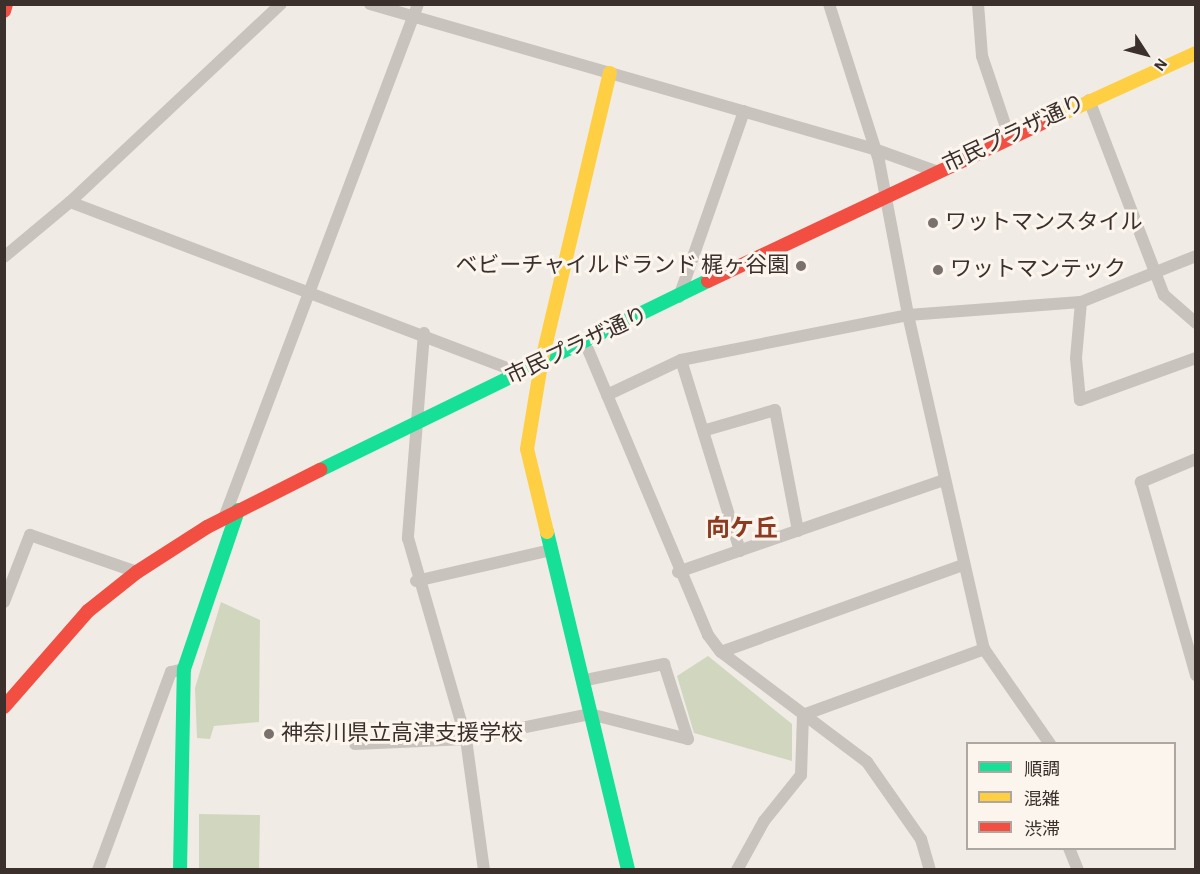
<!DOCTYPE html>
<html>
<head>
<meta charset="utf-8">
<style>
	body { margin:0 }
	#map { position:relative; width:1200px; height:874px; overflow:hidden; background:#f0ebe5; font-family:"Alegreya Sans","Noto Sans JP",sans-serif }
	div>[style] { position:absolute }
	.green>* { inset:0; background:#d1d6bf }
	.street>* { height:12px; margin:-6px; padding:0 6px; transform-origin:6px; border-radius:6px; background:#c9c3be }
	.fast>* { height:14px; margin:-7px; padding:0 7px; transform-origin:7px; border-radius:7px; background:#16e098 }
	.slow>* { height:14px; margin:-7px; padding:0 7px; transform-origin:7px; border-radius:7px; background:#ffcf43 }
	.jam>* { height:14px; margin:-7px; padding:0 7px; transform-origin:7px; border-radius:7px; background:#f24e42 }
	.dots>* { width:16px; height:16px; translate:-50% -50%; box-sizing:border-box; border:3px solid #fbf5ee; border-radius:50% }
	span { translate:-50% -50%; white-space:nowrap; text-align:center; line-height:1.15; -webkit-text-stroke:6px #fbf5ee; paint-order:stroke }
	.street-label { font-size:22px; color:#3b302b }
	.poi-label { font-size:22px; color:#3b302b }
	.left { translate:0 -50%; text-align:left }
	.right { translate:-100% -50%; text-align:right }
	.neighbourhood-label { font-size:24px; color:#8c3b22; font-weight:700 }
	.frame { position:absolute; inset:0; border:6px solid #3b302b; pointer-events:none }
	.legend { position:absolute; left:966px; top:742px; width:210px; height:108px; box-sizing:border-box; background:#fbf5ee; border:2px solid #aea6a0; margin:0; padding:8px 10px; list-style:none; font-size:18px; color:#3b302b }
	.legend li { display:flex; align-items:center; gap:12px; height:30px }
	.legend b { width:30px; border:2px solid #aea6a0 }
	.north { position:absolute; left:1116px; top:24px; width:60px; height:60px; -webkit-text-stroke:4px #fbf5ee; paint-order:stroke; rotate:126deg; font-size:16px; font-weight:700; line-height:24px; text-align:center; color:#3b302b }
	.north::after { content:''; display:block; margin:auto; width:21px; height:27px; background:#3b302b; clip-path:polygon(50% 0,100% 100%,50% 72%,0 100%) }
</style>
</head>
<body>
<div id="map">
	<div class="green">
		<div style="clip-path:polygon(221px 602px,260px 620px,259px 722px,214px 726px,210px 739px,197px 738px,195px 688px)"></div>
		<div style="clip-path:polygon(708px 656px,792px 724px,792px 761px,694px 733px,677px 676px)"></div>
		<div style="clip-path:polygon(199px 814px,260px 815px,259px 869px,199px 869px)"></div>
	</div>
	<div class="street">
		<div style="left:370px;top:4px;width:524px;rotate:16.05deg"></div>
		<div style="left:874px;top:149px;width:65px;rotate:19.8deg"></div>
		<div style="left:829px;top:4px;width:165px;rotate:72.3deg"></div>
		<div style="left:879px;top:161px;width:157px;rotate:79.3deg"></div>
		<div style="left:908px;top:315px;width:343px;rotate:77.2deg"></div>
		<div style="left:984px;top:649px;width:116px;rotate:55.2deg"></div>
		<div style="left:978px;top:4px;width:52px;rotate:85.6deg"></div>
		<div style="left:982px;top:56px;width:84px;rotate:71.4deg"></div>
		<div style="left:1089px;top:100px;width:209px;rotate:69deg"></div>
		<div style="left:1164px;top:295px;width:43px;rotate:41.2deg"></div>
		<div style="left:70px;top:202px;width:482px;rotate:20.8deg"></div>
		<div style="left:4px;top:257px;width:86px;rotate:-39.8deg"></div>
		<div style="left:70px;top:202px;width:289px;rotate:-43.2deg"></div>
		<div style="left:679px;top:297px;width:197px;rotate:-70.7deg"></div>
		<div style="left:1081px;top:302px;width:56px;rotate:95.1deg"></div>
		<div style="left:1076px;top:358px;width:42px;rotate:84.6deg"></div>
		<div style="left:1080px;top:400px;width:123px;rotate:-19.9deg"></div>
		<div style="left:424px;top:333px;width:206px;rotate:94.5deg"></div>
		<div style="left:408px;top:538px;width:209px;rotate:73.9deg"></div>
		<div style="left:466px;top:739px;width:132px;rotate:82.2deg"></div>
		<div style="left:584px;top:340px;width:320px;rotate:67.2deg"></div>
		<div style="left:708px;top:635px;width:21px;rotate:53deg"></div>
		<div style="left:721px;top:652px;width:183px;rotate:37deg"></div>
		<div style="left:867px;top:762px;width:94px;rotate:55deg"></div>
		<div style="left:921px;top:839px;width:32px;rotate:74deg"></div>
		<div style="left:681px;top:360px;width:200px;rotate:72.8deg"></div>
		<div style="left:607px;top:395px;width:82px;rotate:-25.3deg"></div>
		<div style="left:681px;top:360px;width:231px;rotate:-11.2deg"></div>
		<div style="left:908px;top:315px;width:173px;rotate:-4.3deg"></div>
		<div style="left:1081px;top:302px;width:124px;rotate:-21.8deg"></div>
		<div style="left:706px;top:430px;width:72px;rotate:-16.2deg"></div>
		<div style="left:775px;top:410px;width:123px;rotate:79.2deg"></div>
		<div style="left:1196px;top:459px;width:60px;rotate:157.3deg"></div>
		<div style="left:1141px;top:482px;width:201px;rotate:74.1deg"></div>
		<div style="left:224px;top:518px;width:549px;rotate:-69.32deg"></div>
		<div style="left:678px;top:572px;width:281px;rotate:-19.1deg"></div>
		<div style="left:416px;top:581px;width:139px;rotate:-12.9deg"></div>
		<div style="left:4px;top:602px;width:72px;rotate:-68.8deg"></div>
		<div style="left:30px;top:535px;width:113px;rotate:19.1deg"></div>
		<div style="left:721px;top:652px;width:256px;rotate:-19.8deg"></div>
		<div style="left:586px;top:680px;width:80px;rotate:-11.6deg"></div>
		<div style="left:664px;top:664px;width:79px;rotate:72.3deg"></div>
		<div style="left:355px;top:744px;width:111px;rotate:-2.6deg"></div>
		<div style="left:466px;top:739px;width:126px;rotate:-11.4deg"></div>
		<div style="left:590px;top:714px;width:101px;rotate:14.3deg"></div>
		<div style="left:1069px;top:848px;width:24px;rotate:68deg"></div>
		<div style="left:98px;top:870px;width:211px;rotate:-69.8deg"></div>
		<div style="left:171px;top:672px;width:13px;rotate:-13deg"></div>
		<div style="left:737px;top:870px;width:56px;rotate:-61.1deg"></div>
		<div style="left:764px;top:821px;width:59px;rotate:-51.2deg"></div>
		<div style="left:801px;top:775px;width:60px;rotate:-88.1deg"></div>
		<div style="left:803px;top:715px;width:193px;rotate:-20deg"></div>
	</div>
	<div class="fast">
		<div style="left:320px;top:470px;width:432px;rotate:-26deg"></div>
		<div style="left:547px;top:532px;width:348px;rotate:76.5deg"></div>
		<div style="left:180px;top:870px;width:201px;rotate:-88.9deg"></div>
		<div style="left:184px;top:669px;width:168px;rotate:-71.2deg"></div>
	</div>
	<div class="slow">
		<div style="left:1047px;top:121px;width:164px;rotate:-24.5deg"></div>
		<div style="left:547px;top:532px;width:85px;rotate:-103.5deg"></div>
		<div style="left:527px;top:449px;width:86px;rotate:-80.6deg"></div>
		<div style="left:541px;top:364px;width:299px;rotate:-76.7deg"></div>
	</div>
	<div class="jam">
		<div style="left:4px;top:11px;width:7px;rotate:-74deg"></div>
		<div style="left:708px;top:281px;width:375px;rotate:-25.3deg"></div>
		<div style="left:4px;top:707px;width:128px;rotate:-48.8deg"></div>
		<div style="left:88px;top:611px;width:63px;rotate:-38.5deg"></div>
		<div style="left:137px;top:572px;width:83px;rotate:-32.7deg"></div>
		<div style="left:207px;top:527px;width:127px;rotate:-26.8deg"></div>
	</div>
	<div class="dots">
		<div style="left:933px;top:223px;background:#7a716c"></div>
		<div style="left:801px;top:266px;background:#7a716c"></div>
		<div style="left:938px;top:270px;background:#7a716c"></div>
		<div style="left:269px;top:734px;background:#7a716c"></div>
	</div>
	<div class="street-label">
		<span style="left:1014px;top:134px;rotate:-25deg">市民プラザ通り</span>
		<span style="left:577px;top:346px;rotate:-25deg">市民プラザ通り</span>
	</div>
	<div class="poi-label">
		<span class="left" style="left:945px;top:223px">ワットマンスタイル</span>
		<span class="right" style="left:789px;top:266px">ベビーチャイルドランド 梶ヶ谷園</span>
		<span class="left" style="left:950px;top:270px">ワットマンテック</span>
		<span class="left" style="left:281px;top:734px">神奈川県立高津支援学校</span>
	</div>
	<div class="neighbourhood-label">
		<span style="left:742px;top:530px">向ケ丘</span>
	</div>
	<div class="frame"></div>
	<ul class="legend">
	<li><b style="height:8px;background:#16e098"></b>順調</li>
	<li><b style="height:8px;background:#ffcf43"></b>混雑</li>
	<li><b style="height:8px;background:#f24e42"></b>渋滞</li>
	</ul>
	<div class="north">N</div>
</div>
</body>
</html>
